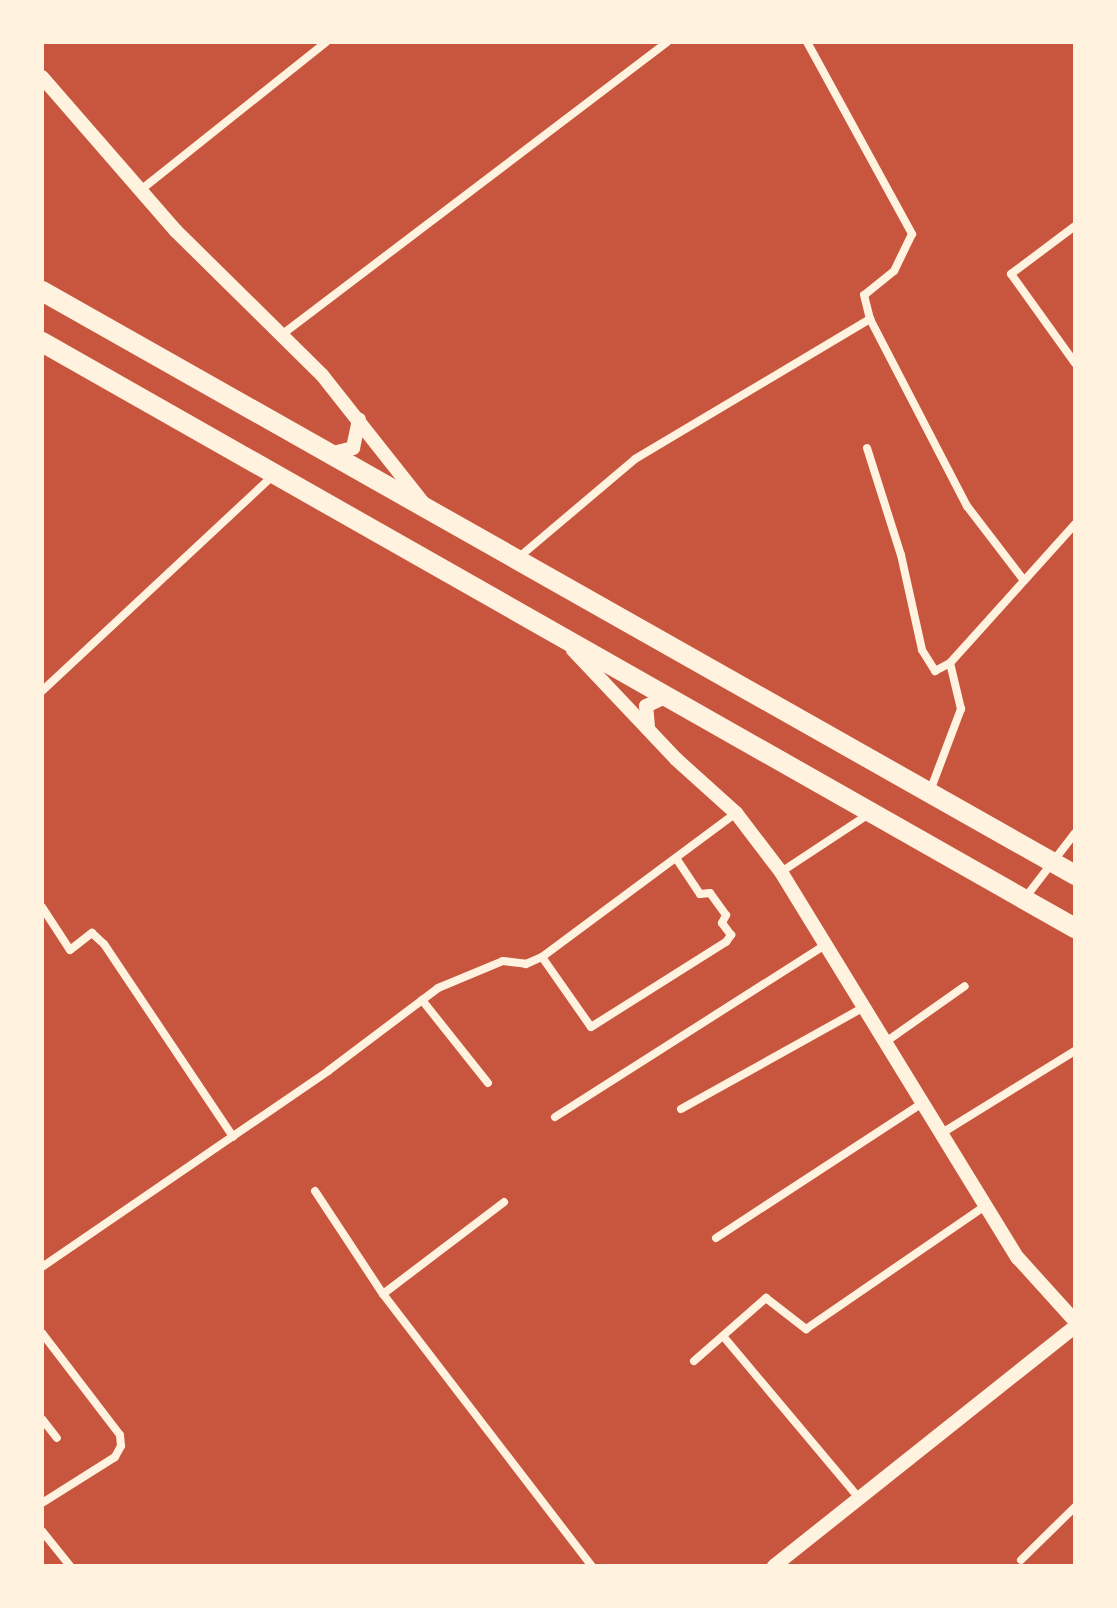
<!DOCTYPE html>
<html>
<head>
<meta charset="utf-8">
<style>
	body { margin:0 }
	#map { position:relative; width:1117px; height:1608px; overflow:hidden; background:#c8553d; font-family:Quicksand,sans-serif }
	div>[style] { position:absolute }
	.minor>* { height:8px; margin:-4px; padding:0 4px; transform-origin:4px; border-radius:4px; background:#fff3e0 }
	.tertiary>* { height:14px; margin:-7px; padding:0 7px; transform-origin:7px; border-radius:7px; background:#fff3e0 }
	.trunk>* { height:20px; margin:-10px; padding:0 10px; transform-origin:10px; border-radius:10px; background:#fff3e0 }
	span { translate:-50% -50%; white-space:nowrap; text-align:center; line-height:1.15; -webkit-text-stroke:6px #fff3e0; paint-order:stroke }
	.frame { position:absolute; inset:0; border:44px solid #fff3e0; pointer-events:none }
</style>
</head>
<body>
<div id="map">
	<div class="minor">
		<div style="left:807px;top:42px;width:219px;rotate:61.3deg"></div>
		<div style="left:912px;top:234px;width:41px;rotate:115.9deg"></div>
		<div style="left:894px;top:271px;width:38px;rotate:141deg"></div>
		<div style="left:864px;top:295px;width:25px;rotate:76deg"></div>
		<div style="left:870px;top:319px;width:211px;rotate:62.6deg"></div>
		<div style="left:967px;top:506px;width:91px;rotate:52.6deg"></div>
		<div style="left:142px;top:189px;width:236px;rotate:-38.6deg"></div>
		<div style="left:1075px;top:226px;width:80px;rotate:143.1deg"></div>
		<div style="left:1011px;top:274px;width:110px;rotate:54.3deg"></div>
		<div style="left:284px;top:333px;width:481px;rotate:-37.2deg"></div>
		<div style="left:867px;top:448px;width:112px;rotate:72.4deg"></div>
		<div style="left:901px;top:555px;width:97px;rotate:77.5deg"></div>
		<div style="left:922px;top:650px;width:25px;rotate:58deg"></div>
		<div style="left:935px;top:671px;width:17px;rotate:-28deg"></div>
		<div style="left:950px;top:663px;width:187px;rotate:-48deg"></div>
		<div style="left:518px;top:558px;width:153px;rotate:-40.2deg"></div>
		<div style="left:635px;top:459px;width:274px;rotate:-30.8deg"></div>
		<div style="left:42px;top:691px;width:318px;rotate:-43deg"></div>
		<div style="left:930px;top:791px;width:88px;rotate:-69.3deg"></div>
		<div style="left:961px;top:709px;width:47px;rotate:-103.4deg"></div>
		<div style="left:781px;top:872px;width:105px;rotate:-33.4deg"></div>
		<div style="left:1025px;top:898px;width:82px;rotate:-52.4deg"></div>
		<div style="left:42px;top:907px;width:51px;rotate:56.9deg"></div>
		<div style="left:70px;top:950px;width:28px;rotate:-38deg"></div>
		<div style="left:92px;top:933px;width:16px;rotate:43deg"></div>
		<div style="left:104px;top:944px;width:232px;rotate:56.2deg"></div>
		<div style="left:542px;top:957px;width:85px;rotate:55deg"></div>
		<div style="left:591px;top:1027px;width:160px;rotate:-32.2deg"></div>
		<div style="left:726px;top:942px;width:9px;rotate:-54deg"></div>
		<div style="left:731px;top:935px;width:15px;rotate:-127deg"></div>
		<div style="left:722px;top:923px;width:9px;rotate:-63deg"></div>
		<div style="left:726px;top:915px;width:27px;rotate:-126deg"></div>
		<div style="left:710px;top:893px;width:10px;rotate:174deg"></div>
		<div style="left:700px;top:894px;width:43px;rotate:-123.7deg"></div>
		<div style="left:422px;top:1000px;width:106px;rotate:51.5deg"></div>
		<div style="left:887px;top:1041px;width:95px;rotate:-35.2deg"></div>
		<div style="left:681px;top:1109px;width:210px;rotate:-29.1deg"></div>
		<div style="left:555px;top:1117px;width:320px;rotate:-32.5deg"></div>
		<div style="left:942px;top:1133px;width:156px;rotate:-31.7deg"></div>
		<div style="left:315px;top:1191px;width:123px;rotate:56.6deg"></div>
		<div style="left:383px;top:1294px;width:343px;rotate:52.5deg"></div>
		<div style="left:716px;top:1238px;width:246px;rotate:-33.2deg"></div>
		<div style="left:42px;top:1267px;width:347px;rotate:-34.4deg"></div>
		<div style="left:328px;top:1071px;width:138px;rotate:-37deg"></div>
		<div style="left:438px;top:988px;width:70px;rotate:-22.6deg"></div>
		<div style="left:503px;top:961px;width:23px;rotate:7deg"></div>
		<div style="left:526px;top:964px;width:17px;rotate:-24deg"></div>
		<div style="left:542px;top:957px;width:242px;rotate:-36.6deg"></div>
		<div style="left:383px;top:1294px;width:152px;rotate:-37.2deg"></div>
		<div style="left:42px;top:1333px;width:128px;rotate:52.6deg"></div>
		<div style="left:120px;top:1435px;width:11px;rotate:85deg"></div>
		<div style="left:121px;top:1446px;width:13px;rotate:119deg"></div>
		<div style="left:115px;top:1457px;width:86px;rotate:147.8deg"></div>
		<div style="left:723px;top:1336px;width:212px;rotate:50deg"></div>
		<div style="left:694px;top:1361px;width:96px;rotate:-41.2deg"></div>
		<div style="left:766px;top:1298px;width:51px;rotate:37.8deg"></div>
		<div style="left:806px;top:1329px;width:217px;rotate:-34.5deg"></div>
		<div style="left:42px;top:1419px;width:24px;rotate:52deg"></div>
		<div style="left:42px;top:1531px;width:45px;rotate:51.3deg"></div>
		<div style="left:1021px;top:1560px;width:76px;rotate:-44.5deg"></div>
	</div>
	<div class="tertiary">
		<div style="left:42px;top:77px;width:204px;rotate:49deg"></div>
		<div style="left:176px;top:231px;width:205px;rotate:44.6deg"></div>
		<div style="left:322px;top:375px;width:164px;rotate:51.7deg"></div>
		<div style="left:329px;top:454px;width:25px;rotate:-14deg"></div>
		<div style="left:353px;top:448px;width:29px;rotate:-78deg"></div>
		<div style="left:573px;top:650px;width:150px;rotate:46.6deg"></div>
		<div style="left:676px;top:759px;width:81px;rotate:42deg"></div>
		<div style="left:736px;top:813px;width:74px;rotate:52.7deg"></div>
		<div style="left:781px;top:872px;width:453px;rotate:58.5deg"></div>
		<div style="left:1018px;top:1258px;width:85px;rotate:47.9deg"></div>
		<div style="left:648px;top:727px;width:21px;rotate:-95deg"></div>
		<div style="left:646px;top:706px;width:23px;rotate:-25deg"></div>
		<div style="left:774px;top:1566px;width:384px;rotate:-38.5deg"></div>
	</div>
	<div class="trunk">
		<div style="left:42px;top:291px;width:1187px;rotate:29.48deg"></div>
		<div style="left:42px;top:342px;width:1188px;rotate:29.57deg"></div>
	</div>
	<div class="frame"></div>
</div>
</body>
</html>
